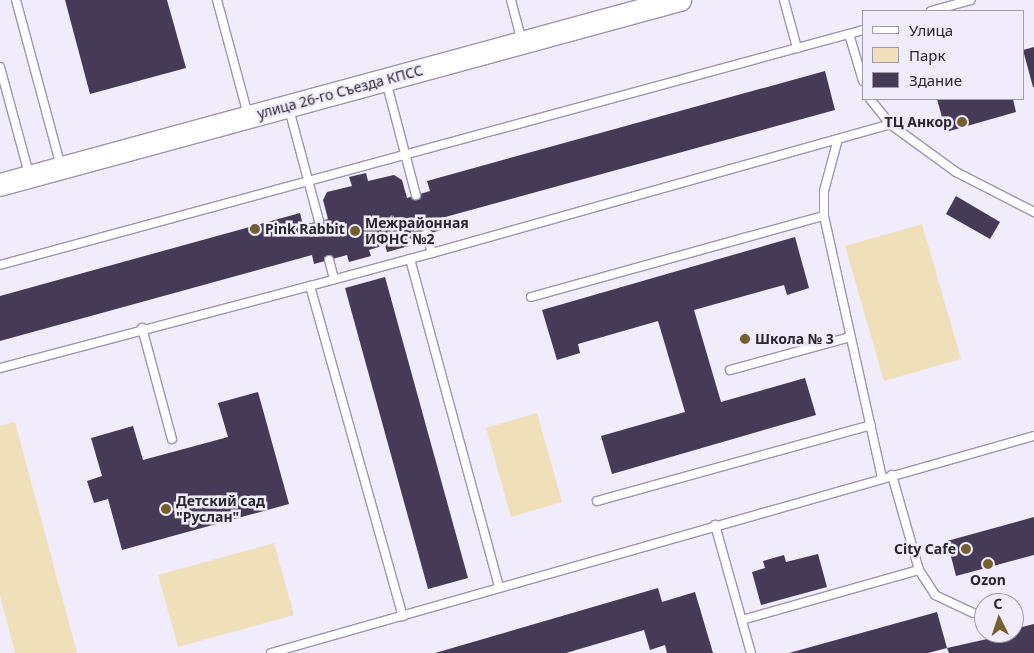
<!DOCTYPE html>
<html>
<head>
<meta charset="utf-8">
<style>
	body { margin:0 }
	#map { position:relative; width:1034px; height:653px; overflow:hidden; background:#f1ecfb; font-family:"Noto Sans",sans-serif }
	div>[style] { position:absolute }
	.green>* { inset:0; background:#efe0b9 }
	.building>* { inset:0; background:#453b57 }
	.roads { filter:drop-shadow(1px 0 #9e93b4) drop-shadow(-1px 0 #9e93b4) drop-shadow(0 1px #9e93b4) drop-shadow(0 -1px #9e93b4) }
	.service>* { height:8px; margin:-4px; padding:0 4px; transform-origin:4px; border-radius:4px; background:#fff }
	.secondary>* { height:22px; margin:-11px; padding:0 11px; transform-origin:11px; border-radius:11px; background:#fff }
	.dots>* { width:14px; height:14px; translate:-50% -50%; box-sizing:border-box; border:2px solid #f1ecfb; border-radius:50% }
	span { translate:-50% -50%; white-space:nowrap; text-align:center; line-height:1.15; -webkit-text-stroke:5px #f1ecfb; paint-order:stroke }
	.street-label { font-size:14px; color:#2a2532 }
	.poi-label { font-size:14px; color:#2a2532; font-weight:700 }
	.right { translate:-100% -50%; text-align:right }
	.left { translate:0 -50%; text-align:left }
	.legend { position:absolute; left:862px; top:10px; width:162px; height:90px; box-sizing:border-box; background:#f1ecfb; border:1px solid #a19cab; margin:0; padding:6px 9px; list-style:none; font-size:15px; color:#2a2532 }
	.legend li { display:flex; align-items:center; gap:10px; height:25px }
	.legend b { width:25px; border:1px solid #a19cab }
	.north { position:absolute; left:974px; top:593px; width:50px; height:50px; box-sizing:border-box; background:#f1ecfb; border:1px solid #a19cab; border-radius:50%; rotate:356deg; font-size:14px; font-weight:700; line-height:20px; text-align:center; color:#2a2532 }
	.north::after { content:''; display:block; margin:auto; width:18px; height:22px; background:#73602e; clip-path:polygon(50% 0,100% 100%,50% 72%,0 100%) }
</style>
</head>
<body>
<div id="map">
	<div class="green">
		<div style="clip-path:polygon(922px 224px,961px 359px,884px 381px,845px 246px)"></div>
		<div style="clip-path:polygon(537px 413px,562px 502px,511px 517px,486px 428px)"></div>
		<div style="clip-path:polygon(15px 422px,77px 653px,15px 653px,0 596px,0 426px)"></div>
		<div style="clip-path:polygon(274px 543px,294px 615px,178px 647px,158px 575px)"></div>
	</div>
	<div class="building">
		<div style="clip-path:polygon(65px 0,167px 0,186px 68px,90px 94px)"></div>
		<div style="clip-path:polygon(1034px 47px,1034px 87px,1033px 87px,1023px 50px)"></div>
		<div style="clip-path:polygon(825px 71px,835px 110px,438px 219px,441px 230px,407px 240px,409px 246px,387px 252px,385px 245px,369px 250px,371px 256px,349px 262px,347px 255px,314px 264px,312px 255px,0 341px,0 296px,300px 213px,303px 225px,328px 219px,323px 200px,327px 192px,352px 186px,349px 177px,366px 173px,368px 181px,394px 175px,402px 180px,407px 198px,430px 191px,427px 181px)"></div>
		<div style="clip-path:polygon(937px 99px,1013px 99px,1016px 112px,946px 132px)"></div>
		<div style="clip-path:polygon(956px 196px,1000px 222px,990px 239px,946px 214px)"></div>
		<div style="clip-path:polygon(795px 237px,809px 288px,787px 295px,784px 285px,694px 310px,721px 402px,805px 378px,816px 415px,612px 474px,601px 436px,685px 412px,658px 321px,578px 344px,580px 353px,557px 360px,542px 310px)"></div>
		<div style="clip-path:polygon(385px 277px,468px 578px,428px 589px,345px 288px)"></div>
		<div style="clip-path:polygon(258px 392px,289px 504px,122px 550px,108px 499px,94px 503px,87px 481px,102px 476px,91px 438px,133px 426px,143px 460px,228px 437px,218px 403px)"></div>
		<div style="clip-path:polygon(1034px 517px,1034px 555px,956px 576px,947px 541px)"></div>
		<div style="clip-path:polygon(818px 554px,827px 587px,761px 605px,752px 572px,765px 568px,763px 561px,784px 555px,786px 562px)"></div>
		<div style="clip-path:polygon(658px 588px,662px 602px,695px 592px,713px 653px,667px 653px,665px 645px,650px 650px,644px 630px,566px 653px,435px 653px)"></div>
		<div style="clip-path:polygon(937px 612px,947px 648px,1014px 633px,1014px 629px,1034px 624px,1034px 653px,949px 653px,947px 648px,928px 653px,789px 653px)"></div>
	</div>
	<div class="roads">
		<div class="service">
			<div style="left:16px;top:0;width:173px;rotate:74.9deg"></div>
			<div style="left:217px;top:0;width:119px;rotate:74.9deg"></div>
			<div style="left:511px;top:0;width:43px;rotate:75.3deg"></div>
			<div style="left:784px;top:0;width:50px;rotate:74.8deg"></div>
			<div style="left:797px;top:48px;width:54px;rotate:-15.1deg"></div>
			<div style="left:849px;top:34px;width:49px;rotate:73.4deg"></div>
			<div style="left:931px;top:11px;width:41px;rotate:-15.4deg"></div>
			<div style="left:849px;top:34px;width:15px;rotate:-16deg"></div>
			<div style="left:0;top:67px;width:111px;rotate:74.8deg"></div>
			<div style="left:386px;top:81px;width:118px;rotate:75.3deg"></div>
			<div style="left:870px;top:99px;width:32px;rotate:51deg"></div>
			<div style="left:890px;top:124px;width:82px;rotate:36deg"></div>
			<div style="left:956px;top:172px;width:88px;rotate:27.1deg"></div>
			<div style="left:289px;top:109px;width:116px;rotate:75deg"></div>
			<div style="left:838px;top:139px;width:54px;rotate:105.1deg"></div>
			<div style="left:824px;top:191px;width:25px;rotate:90deg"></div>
			<div style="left:824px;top:216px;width:268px;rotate:77.5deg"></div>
			<div style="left:432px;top:253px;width:476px;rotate:-15.7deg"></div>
			<div style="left:410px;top:259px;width:340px;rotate:74.8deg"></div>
			<div style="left:329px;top:260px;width:20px;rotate:75deg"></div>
			<div style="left:0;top:265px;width:826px;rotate:-15.23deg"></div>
			<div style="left:310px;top:286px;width:126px;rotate:-15.1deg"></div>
			<div style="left:432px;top:253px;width:20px;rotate:-105deg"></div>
			<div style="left:531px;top:297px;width:304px;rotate:-15.5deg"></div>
			<div style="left:142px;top:328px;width:115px;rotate:74.9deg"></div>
			<div style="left:0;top:368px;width:321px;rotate:-14.8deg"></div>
			<div style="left:310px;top:286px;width:343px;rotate:74.3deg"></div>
			<div style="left:730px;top:370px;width:125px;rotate:-15.3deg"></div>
			<div style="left:597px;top:501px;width:284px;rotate:-15.5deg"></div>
			<div style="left:715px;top:525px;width:133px;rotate:74.3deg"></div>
			<div style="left:919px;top:570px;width:30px;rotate:57deg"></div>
			<div style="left:935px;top:595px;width:42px;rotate:25.3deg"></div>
			<div style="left:742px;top:620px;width:184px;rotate:-15.8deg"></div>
			<div style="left:919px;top:570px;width:99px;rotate:-105.9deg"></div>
			<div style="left:271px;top:653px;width:793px;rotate:-15.88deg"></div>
		</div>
		<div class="secondary">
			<div style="left:0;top:185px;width:705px;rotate:-15.22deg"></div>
		</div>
	</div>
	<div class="dots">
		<div style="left:962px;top:122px;background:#73602e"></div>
		<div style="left:255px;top:229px;background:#73602e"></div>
		<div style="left:355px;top:231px;background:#73602e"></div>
		<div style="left:745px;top:339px;background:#73602e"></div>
		<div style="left:166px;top:509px;background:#73602e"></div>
		<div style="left:966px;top:549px;background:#73602e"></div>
		<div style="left:988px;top:564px;background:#73602e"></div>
	</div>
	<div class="street-label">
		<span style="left:340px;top:92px;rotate:-15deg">улица 26-го Съезда КПСС</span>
	</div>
	<div class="poi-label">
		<span class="right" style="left:952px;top:122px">ТЦ Анкор</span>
		<span class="left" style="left:365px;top:231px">Межрайонная<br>ИФНС №2</span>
		<span class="left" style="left:265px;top:229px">Pink Rabbit</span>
		<span class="left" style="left:755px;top:339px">Школа № 3</span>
		<span class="left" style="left:176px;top:509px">Детский сад<br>"Руслан"</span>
		<span class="right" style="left:956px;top:549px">City Cafe</span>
		<span style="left:988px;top:580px">Ozon</span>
	</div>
	<ul class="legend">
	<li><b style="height:6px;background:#fff"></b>Улица</li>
	<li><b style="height:14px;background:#efe0b9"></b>Парк</li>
	<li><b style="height:14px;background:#453b57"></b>Здание</li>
	</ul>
	<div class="north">С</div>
</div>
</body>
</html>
